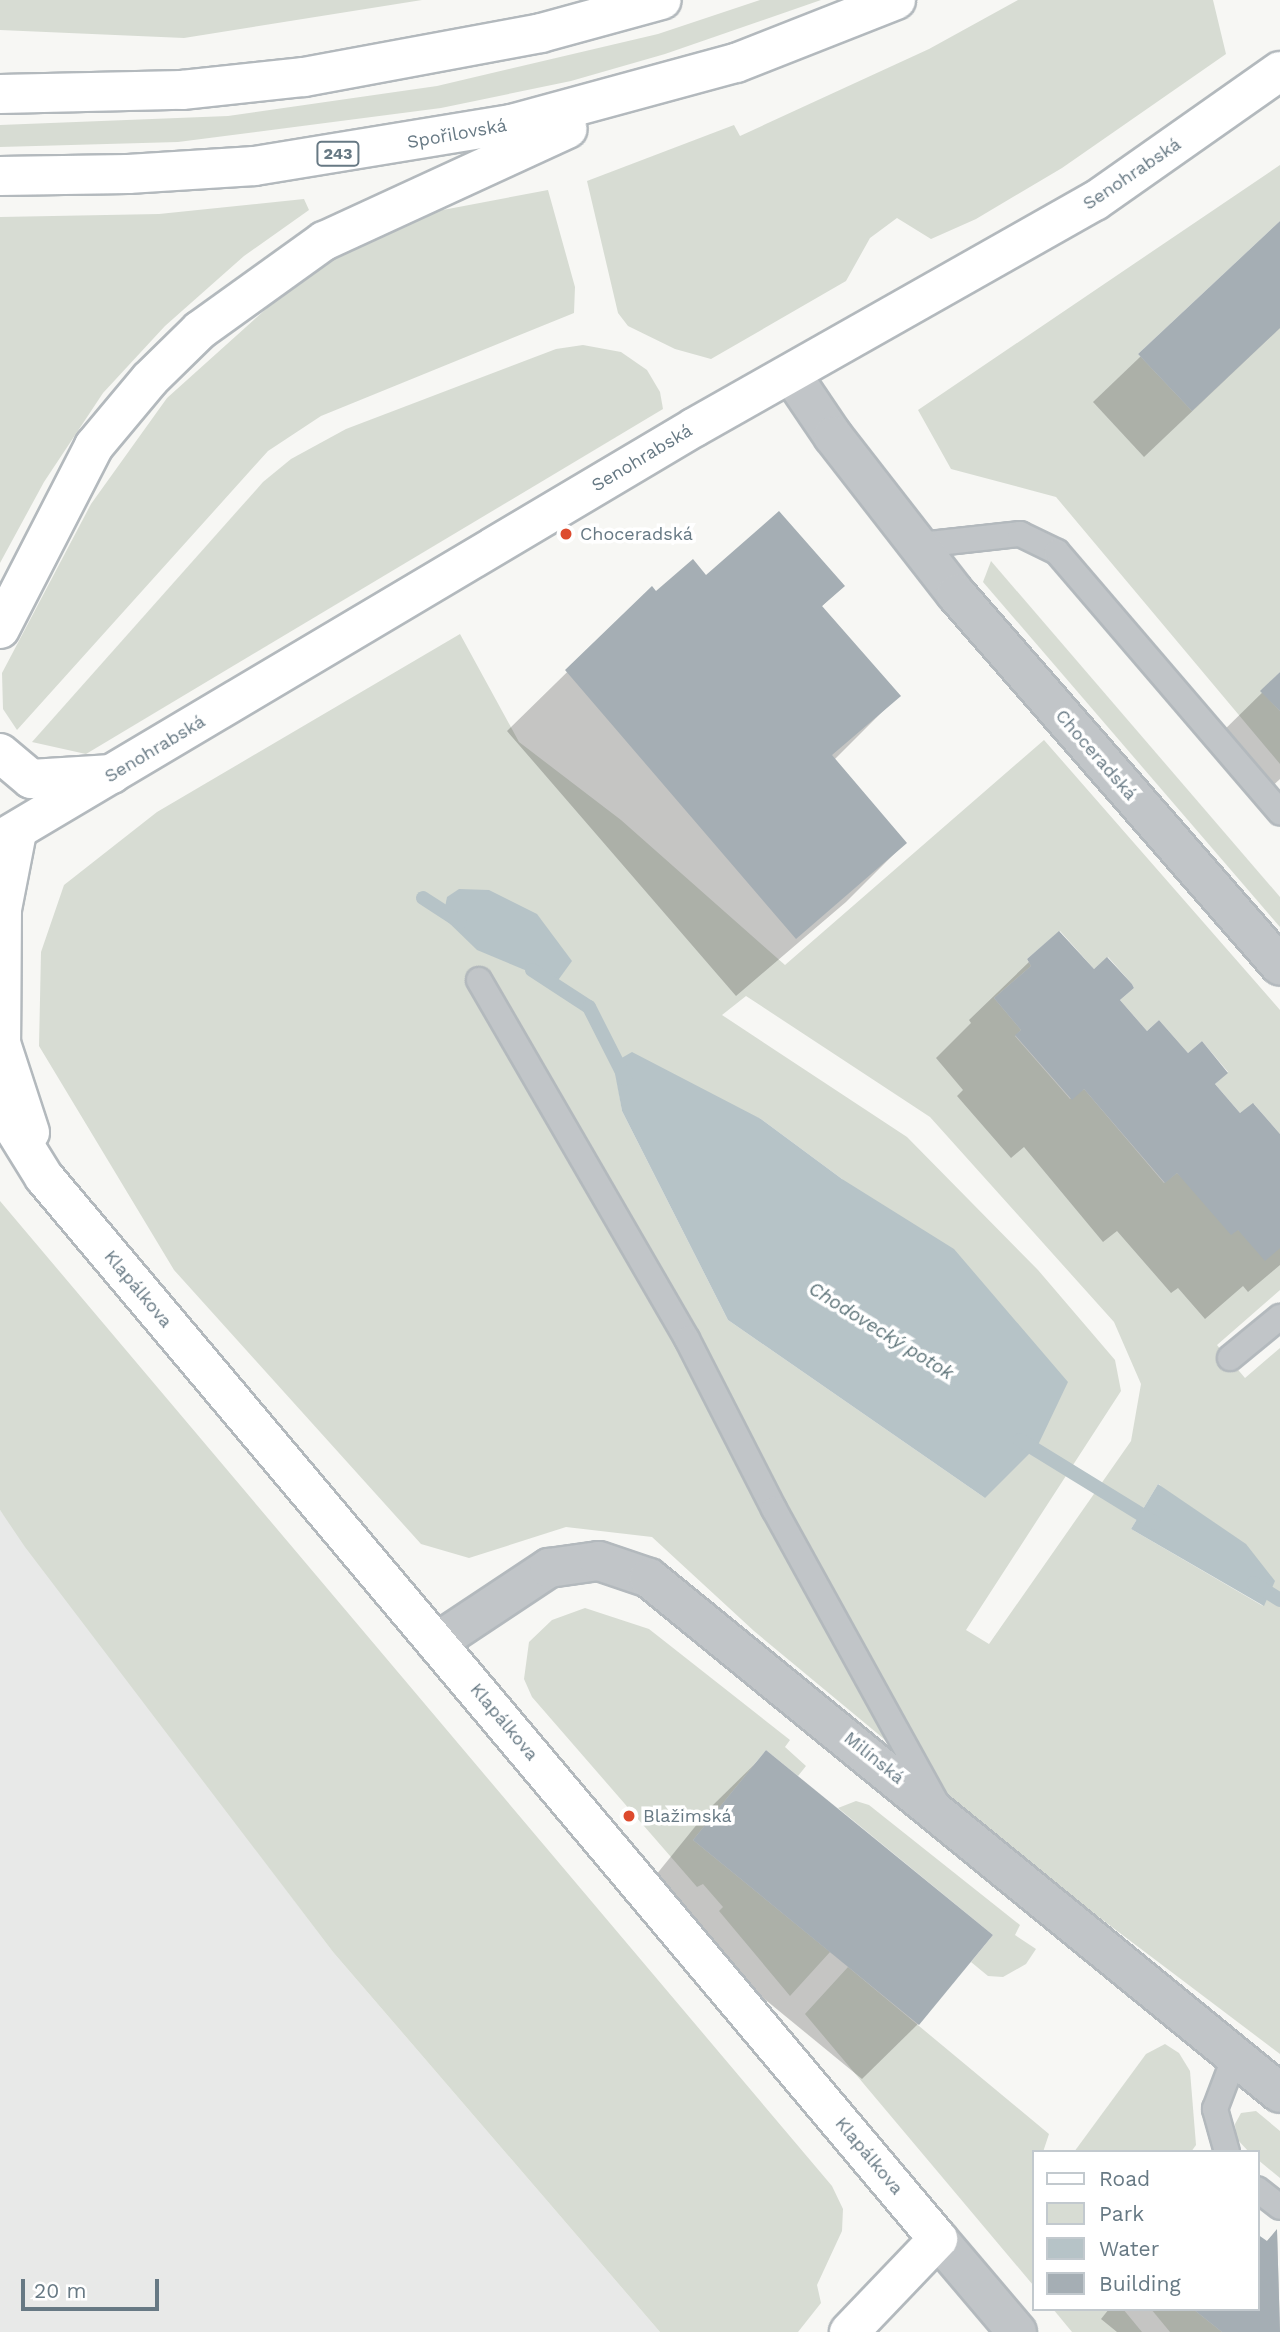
<!DOCTYPE html>
<html>
<head>
<meta charset="utf-8">
<style>
	body { margin:0 }
	#map { position:relative; width:1280px; height:2332px; overflow:hidden; background:#f7f7f4; font-family:"Work Sans",sans-serif }
	div>[style] { position:absolute }
	.built>* { inset:0; background:#e8e9e8 }
	.green>* { inset:0; background:#d7dcd3 }
	.water>* { inset:0; background:#b6c3c7 }
	.shadow>* { inset:0; background:#0003 }
	.stream>* { height:14px; margin:-7px; padding:0 7px; transform-origin:7px; border-radius:7px; background:#b6c3c7 }
	.building>* { inset:0; background:#a5aeb4 }
	.roads { filter:drop-shadow(2px 0 #b3b9bd) drop-shadow(-2px 0 #b3b9bd) drop-shadow(0 2px #b3b9bd) drop-shadow(0 -2px #b3b9bd) }
	.lane>* { height:24px; margin:-12px; padding:0 12px; transform-origin:12px; border-radius:12px; background:#c1c5c8 }
	.street>* { height:38px; margin:-19px; padding:0 19px; transform-origin:19px; border-radius:19px; background:#c1c5c8 }
	.secondary>* { height:38px; margin:-19px; padding:0 19px; transform-origin:19px; border-radius:19px; background:#fff }
	.highway>* { height:38px; margin:-19px; padding:0 19px; transform-origin:19px; border-radius:19px; background:#fff }
	.dots>* { width:19px; height:19px; translate:-50% -50%; box-sizing:border-box; border:4px solid #fff; border-radius:50% }
	span { translate:-50% -50%; white-space:nowrap; text-align:center; line-height:1.15; -webkit-text-stroke:7px #fff; paint-order:stroke }
	.shield-label span { padding:2px 5px; background:#fff; border:2px solid; border-radius:5px; -webkit-text-stroke-width:0 }
	.shield-label { font-size:16px; color:#677984; font-weight:700 }
	.street-label { font-size:18px; color:#677984 }
	.poi-label { font-size:18px; color:#677984 }
	.left { translate:0 -50%; text-align:left }
	.water-label { font-size:19px; color:#5e7479; font-style:italic }
	.legend { position:absolute; left:1032px; top:2150px; width:228px; height:161px; box-sizing:border-box; background:#fff; border:2px solid #c2c9ce; margin:0; padding:9px 12px; list-style:none; font-size:21px; color:#677984 }
	.legend li { display:flex; align-items:center; gap:14px; height:35px }
	.legend b { width:35px; border:2px solid #c2c9ce }
	.scale { position:absolute; left:21px; top:2279px; width:138px; height:32px; box-sizing:border-box; border:4px solid #677984; border-top:0; padding-left:9px; font-size:21px; line-height:24px; white-space:nowrap; color:#677984; -webkit-text-stroke:5px #fff; paint-order:stroke }
</style>
</head>
<body>
<div id="map">
	<div class="built">
		<div style="clip-path:polygon(0 1510px,333px 1952px,660px 2332px,0 2332px)"></div>
	</div>
	<div class="green">
		<div style="clip-path:polygon(0 0,422px 0,184px 38px,0 30px)"></div>
		<div style="clip-path:polygon(760px 0,821px 0,665px 54px,571px 81px,441px 108px,178px 142px,0 147px,0 125px,228px 116px,437px 86px,658px 34px)"></div>
		<div style="clip-path:polygon(1018px 0,1213px 0,1226px 54px,1062px 168px,976px 219px,931px 239px,897px 218px,870px 238px,846px 281px,711px 359px,675px 349px,628px 326px,618px 313px,587px 181px,734px 125px,740px 136px,929px 49px)"></div>
		<div style="clip-path:polygon(1280px 165px,1280px 221px,1138px 354px,1192px 411px,1280px 328px,1280px 672px,1261px 691px,1280px 711px,1280px 764px,1056px 497px,951px 469px,918px 410px)"></div>
		<div style="clip-path:polygon(548px 190px,575px 287px,574px 313px,321px 416px,268px 451px,17px 730px,3px 709px,2px 673px,91px 504px,167px 398px,277px 299px,346px 251px,411px 216px)"></div>
		<div style="clip-path:polygon(304px 199px,309px 210px,244px 256px,165px 326px,103px 393px,44px 482px,0 563px,0 217px,159px 214px)"></div>
		<div style="clip-path:polygon(583px 345px,621px 352px,647px 370px,660px 392px,663px 409px,86px 754px,32px 742px,263px 482px,291px 459px,346px 429px,556px 349px)"></div>
		<div style="clip-path:polygon(991px 561px,1280px 897px,1280px 927px,983px 582px)"></div>
		<div style="clip-path:polygon(evenodd,460px 634px,519px 742px,621px 820px,785px 965px,1044px 740px,1280px 1010px,1280px 1134px,1254px 1104px,1240px 1113px,1215px 1084px,1228px 1072px,1202px 1041px,1188px 1053px,1159px 1020px,1147px 1031px,1120px 1000px,1134px 988px,1132px 984px,1108px 957px,1094px 969px,1060px 931px,1027px 959px,1031px 966px,994px 998px,1021px 1030px,1015px 1036px,1070px 1099px,1084px 1089px,1164px 1183px,1177px 1173px,1238px 1230px,1280px 1248px,1280px 1290px,1217px 1345px,1245px 1378px,1280px 1348px,1280px 2054px,953px 1807px,901px 1753px,754px 1631px,652px 1537px,566px 1527px,469px 1558px,421px 1544px,174px 1270px,39px 1046px,41px 952px,64px 885px,157px 812px,460px 634px,746px 996px,930px 1117px,1114px 1322px,1141px 1384px,1131px 1441px,989px 1644px,966px 1630px,1121px 1391px,1115px 1360px,1038px 1270px,907px 1137px,722px 1015px,746px 996px,460px 634px,614px 1063px,761px 1119px,842px 1179px,985px 1498px,728px 1320px,622px 1111px,614px 1063px,460px 634px,1158px 1484px,1159px 1484px,1263px 1606px,1131px 1529px,1158px 1484px)"></div>
		<div style="clip-path:polygon(0 1201px,832px 2186px,843px 2209px,842px 2231px,817px 2285px,821px 2303px,798px 2332px,660px 2332px,333px 1952px,25px 1547px,0 1510px)"></div>
		<div style="clip-path:polygon(585px 1608px,649px 1629px,790px 1740px,785px 1747px,806px 1766px,798px 1776px,766px 1750px,693px 1840px,830px 1952px,790px 1996px,719px 1911px,723px 1907px,703px 1884px,697px 1887px,532px 1697px,524px 1679px,529px 1642px,552px 1620px)"></div>
		<div style="clip-path:polygon(856px 1801px,869px 1805px,1020px 1925px,1015px 1935px,1036px 1949px,1026px 1964px,1003px 1977px,988px 1976px,971px 1962px,993px 1935px,838px 1808px)"></div>
		<div style="clip-path:polygon(848px 1967px,1049px 2134px,1043px 2152px,1033px 2152px,1033px 2285px,805px 2014px)"></div>
		<div style="clip-path:polygon(1165px 2044px,1179px 2053px,1190px 2071px,1196px 2145px,1191px 2152px,1074px 2152px,1146px 2054px)"></div>
		<div style="clip-path:polygon(1256px 2111px,1280px 2131px,1280px 2178px,1257px 2159px,1257px 2152px,1249px 2152px,1236px 2138px,1235px 2124px,1241px 2113px)"></div>
		<div style="clip-path:polygon(1053px 2309px,1123px 2309px,1142px 2332px,1072px 2332px)"></div>
		<div style="clip-path:polygon(1151px 2309px,1193px 2309px,1222px 2332px,1170px 2332px)"></div>
	</div>
	<div class="water">
		<div style="clip-path:polygon(459px 889px,489px 890px,537px 914px,572px 961px,556px 983px,477px 950px,443px 917px,447px 897px)"></div>
		<div style="clip-path:polygon(632px 1052px,761px 1119px,842px 1179px,954px 1249px,1068px 1382px,1038px 1445px,985px 1498px,728px 1320px,622px 1111px,613px 1063px)"></div>
		<div style="clip-path:polygon(1158px 1484px,1246px 1544px,1275px 1581px,1264px 1606px,1131px 1529px)"></div>
	</div>
	<div class="shadow">
		<div style="clip-path:polygon(1280px 223px,1280px 328px,1144px 457px,1093px 402px)"></div>
		<div style="clip-path:polygon(706px 577px,843px 586px,821px 607px,898px 696px,834px 760px,905px 843px,846px 902px,736px 996px,507px 731px,652px 589px,656px 593px)"></div>
		<div style="clip-path:polygon(1280px 675px,1280px 779px,1266px 792px,1215px 739px)"></div>
		<div style="clip-path:polygon(1059px 933px,1146px 1033px,1213px 1085px,1240px 1116px,1280px 1137px,1280px 1265px,1248px 1292px,1243px 1286px,1205px 1319px,1178px 1288px,1171px 1293px,1117px 1231px,1103px 1242px,1024px 1147px,1011px 1158px,957px 1096px,963px 1090px,936px 1058px,971px 1023px,969px 1020px)"></div>
		<div style="clip-path:polygon(767px 1752px,990px 1936px,918px 2024px,862px 2079px,639px 1896px,711px 1807px)"></div>
		<div style="clip-path:polygon(1277px 2231px,1280px 2332px,1117px 2332px,1101px 2319px,1109px 2309px,1257px 2309px,1265px 2243px)"></div>
	</div>
	<div class="stream">
		<div style="left:423px;top:898px;width:44px;rotate:33deg"></div>
		<div style="left:532px;top:970px;width:68px;rotate:33deg"></div>
		<div style="left:589px;top:1007px;width:80px;rotate:63.1deg"></div>
		<div style="left:1020px;top:1440px;width:158px;rotate:31.6deg"></div>
		<div style="left:1253px;top:1583px;width:32px;rotate:32deg"></div>
	</div>
	<div class="building">
		<div style="clip-path:polygon(1280px 221px,1280px 328px,1192px 411px,1138px 354px)"></div>
		<div style="clip-path:polygon(779px 511px,845px 586px,822px 606px,901px 696px,832px 755px,907px 843px,796px 939px,565px 670px,652px 586px,656px 591px,693px 559px,706px 575px)"></div>
		<div style="clip-path:polygon(1280px 672px,1280px 711px,1260px 691px)"></div>
		<div style="clip-path:polygon(1059px 931px,1094px 969px,1107px 957px,1132px 984px,1134px 988px,1120px 1000px,1147px 1031px,1159px 1020px,1188px 1053px,1202px 1041px,1228px 1073px,1215px 1084px,1240px 1113px,1253px 1103px,1280px 1134px,1280px 1248px,1265px 1261px,1238px 1230px,1231px 1235px,1177px 1173px,1165px 1183px,1084px 1089px,1072px 1100px,1015px 1035px,1021px 1030px,994px 998px,1031px 966px,1027px 959px)"></div>
		<div style="clip-path:polygon(766px 1750px,993px 1935px,919px 2025px,693px 1840px)"></div>
		<div style="clip-path:polygon(1277px 2229px,1280px 2332px,1222px 2332px,1193px 2309px,1257px 2309px,1257px 2234px,1267px 2241px)"></div>
	</div>
	<div class="roads">
		<div class="lane">
			<div style="left:920px;top:545px;width:101px;rotate:-6.3deg"></div>
			<div style="left:1020px;top:534px;width:41px;rotate:25.9deg"></div>
			<div style="left:1057px;top:552px;width:343px;rotate:49.4deg"></div>
			<div style="left:479px;top:980px;width:415px;rotate:59.9deg"></div>
			<div style="left:687px;top:1339px;width:191px;rotate:62.9deg"></div>
			<div style="left:774px;top:1509px;width:336px;rotate:61.1deg"></div>
			<div style="left:1230px;top:1358px;width:65px;rotate:-39.4deg"></div>
			<div style="left:1227px;top:2152px;width:45px;rotate:-105.6deg"></div>
			<div style="left:1215px;top:2109px;width:57px;rotate:-69.3deg"></div>
			<div style="left:1257px;top:2189px;width:29px;rotate:38deg"></div>
		</div>
		<div class="street">
			<div style="left:791px;top:374px;width:75px;rotate:55.9deg"></div>
			<div style="left:833px;top:436px;width:200px;rotate:52.1deg"></div>
			<div style="left:956px;top:594px;width:493px;rotate:48.9deg"></div>
			<div style="left:436px;top:1643px;width:136px;rotate:-33.6deg"></div>
			<div style="left:549px;top:1568px;width:50px;rotate:-8deg"></div>
			<div style="left:599px;top:1561px;width:53px;rotate:18.8deg"></div>
			<div style="left:649px;top:1578px;width:814px;rotate:39.22deg"></div>
			<div style="left:938px;top:2239px;width:122px;rotate:49.7deg"></div>
		</div>
		<div class="secondary">
			<div style="left:17px;top:832px;width:78px;rotate:101deg"></div>
			<div style="left:2px;top:909px;width:134px;rotate:90.4deg"></div>
			<div style="left:1px;top:1043px;width:94px;rotate:72deg"></div>
			<div style="left:0;top:840px;width:808px;rotate:-30.72deg"></div>
			<div style="left:695px;top:427px;width:459px;rotate:-29.5deg"></div>
			<div style="left:1095px;top:201px;width:226px;rotate:-35.1deg"></div>
			<div style="left:0;top:1106px;width:84px;rotate:58.2deg"></div>
			<div style="left:44px;top:1177px;width:1388px;rotate:49.91deg"></div>
			<div style="left:938px;top:2239px;width:129px;rotate:133.7deg"></div>
		</div>
		<div class="highway">
			<div style="left:0;top:94px;width:182px;rotate:-1.3deg"></div>
			<div style="left:182px;top:90px;width:123px;rotate:-6.1deg"></div>
			<div style="left:304px;top:77px;width:241px;rotate:-10.5deg"></div>
			<div style="left:541px;top:33px;width:125px;rotate:-15.3deg"></div>
			<div style="left:0;top:176px;width:128px;rotate:-0.9deg"></div>
			<div style="left:128px;top:174px;width:127px;rotate:-3.6deg"></div>
			<div style="left:255px;top:166px;width:259px;rotate:-9.3deg"></div>
			<div style="left:511px;top:124px;width:233px;rotate:-15.2deg"></div>
			<div style="left:736px;top:63px;width:172px;rotate:-21.5deg"></div>
			<div style="left:0;top:629px;width:206px;rotate:-62.8deg"></div>
			<div style="left:94px;top:446px;width:87px;rotate:-50.1deg"></div>
			<div style="left:150px;top:379px;width:70px;rotate:-44.4deg"></div>
			<div style="left:200px;top:330px;width:153px;rotate:-35.7deg"></div>
			<div style="left:324px;top:241px;width:268px;rotate:-24.7deg"></div>
			<div style="left:0;top:753px;width:40px;rotate:40deg"></div>
			<div style="left:31px;top:779px;width:81px;rotate:-3.5deg"></div>
		</div>
	</div>
	<div class="dots">
		<div style="left:566px;top:534px;background:#dd4b2e"></div>
		<div style="left:629px;top:1816px;background:#dd4b2e"></div>
	</div>
	<div class="shield-label">
		<span style="left:338px;top:154px">243</span>
	</div>
	<div class="street-label">
		<span style="left:457px;top:134px;rotate:-10deg">Spořilovská</span>
		<span style="left:1132px;top:174px;rotate:-34deg">Senohrabská</span>
		<span style="left:642px;top:458px;rotate:-31deg">Senohrabská</span>
		<span style="left:155px;top:749px;rotate:-31deg">Senohrabská</span>
		<span style="left:1096px;top:755px;rotate:49deg">Choceradská</span>
		<span style="left:138px;top:1289px;rotate:50deg">Klapálkova</span>
		<span style="left:504px;top:1722px;rotate:50deg">Klapálkova</span>
		<span style="left:874px;top:1758px;rotate:39deg">Milínská</span>
		<span style="left:869px;top:2156px;rotate:50deg">Klapálkova</span>
	</div>
	<div class="poi-label">
		<span class="left" style="left:580px;top:534px">Choceradská</span>
		<span class="left" style="left:643px;top:1816px">Blažimská</span>
	</div>
	<div class="water-label">
		<span style="left:881px;top:1331px;rotate:32deg">Chodovecký potok</span>
	</div>
	<ul class="legend">
	<li><b style="height:9px;background:#fff"></b>Road</li>
	<li><b style="height:19px;background:#d7dcd3"></b>Park</li>
	<li><b style="height:19px;background:#b6c3c7"></b>Water</li>
	<li><b style="height:19px;background:#a5aeb4"></b>Building</li>
	</ul>
	<div class="scale">20 m</div>
</div>
</body>
</html>
